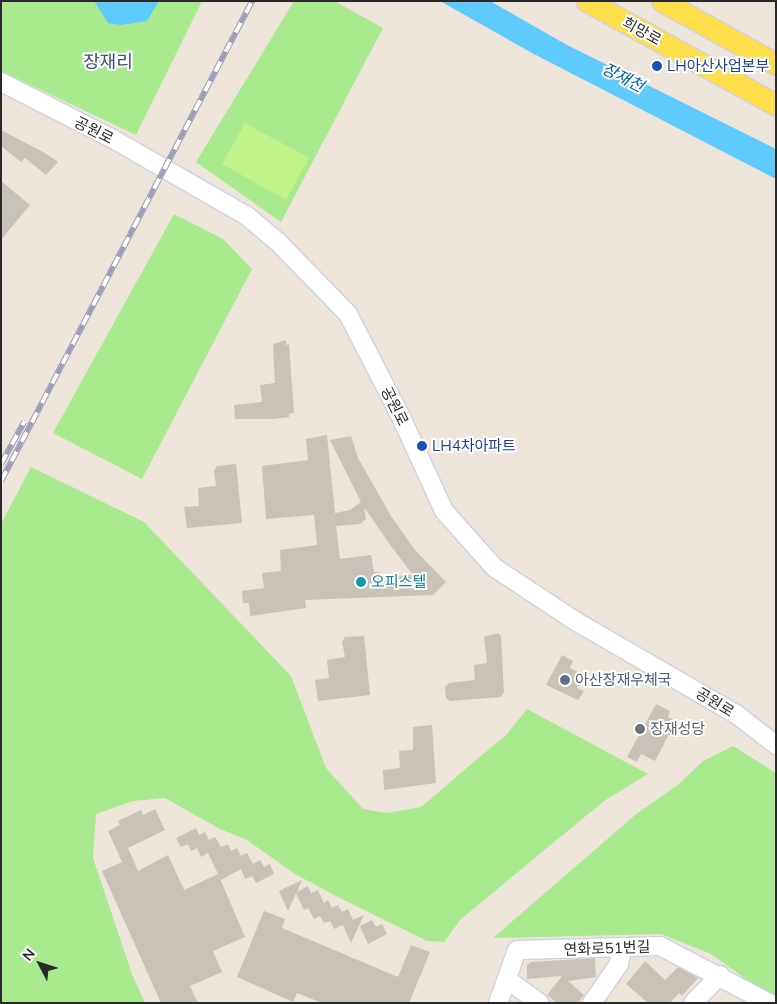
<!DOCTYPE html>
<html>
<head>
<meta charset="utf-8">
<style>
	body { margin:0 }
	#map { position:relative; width:777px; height:1004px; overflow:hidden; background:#ede5d9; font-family:Mulish,"Noto Sans KR",sans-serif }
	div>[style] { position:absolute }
	.green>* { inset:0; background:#a9ea8f }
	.pitch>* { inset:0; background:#c1f389 }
	.water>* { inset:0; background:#5fcafc }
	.building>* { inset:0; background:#c8c2b9 }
	.roads { filter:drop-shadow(1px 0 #ced1e4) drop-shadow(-1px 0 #ced1e4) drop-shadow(0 1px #ced1e4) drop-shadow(0 -1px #ced1e4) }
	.minor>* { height:18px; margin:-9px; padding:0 9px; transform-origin:9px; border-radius:9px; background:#fff }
	.major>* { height:21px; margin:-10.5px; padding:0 10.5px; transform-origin:10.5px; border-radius:10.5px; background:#ffde4c }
	.rail>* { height:5.5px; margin-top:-2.75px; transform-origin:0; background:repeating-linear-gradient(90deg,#fff 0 11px,#9b9eb6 0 22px); box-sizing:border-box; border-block:1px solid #9b9eb6 }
	.dots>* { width:14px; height:14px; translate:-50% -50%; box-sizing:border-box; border:2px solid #fff; border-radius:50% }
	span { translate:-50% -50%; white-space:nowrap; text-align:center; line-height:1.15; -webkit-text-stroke:4px #fff; paint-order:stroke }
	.street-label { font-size:15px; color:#292929 }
	.transit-label { font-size:15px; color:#164399 }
	.left { translate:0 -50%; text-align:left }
	.culture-label { font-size:15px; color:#0d838f }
	.service-label { font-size:15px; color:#4e5e75 }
	.worship-label { font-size:15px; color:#5b616d }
	.water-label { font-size:16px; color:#0064a6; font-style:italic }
	.quarter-label { font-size:18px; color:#454c7e }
	.frame { position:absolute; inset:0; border:2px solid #292929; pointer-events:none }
	.north { position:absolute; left:15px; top:939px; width:50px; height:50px; -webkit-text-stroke:4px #fff; paint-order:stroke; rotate:310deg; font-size:14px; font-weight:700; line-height:20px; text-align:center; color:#292929 }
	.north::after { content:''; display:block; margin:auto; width:18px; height:22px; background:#292929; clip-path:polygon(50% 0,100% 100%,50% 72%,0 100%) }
</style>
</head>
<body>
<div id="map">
	<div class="green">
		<div style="clip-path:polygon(1px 1px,202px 1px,136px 135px,1px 71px)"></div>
		<div style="clip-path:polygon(294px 1px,334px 1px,383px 28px,281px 222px,196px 162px)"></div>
		<div style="clip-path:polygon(174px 214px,223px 239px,252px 269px,142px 479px,53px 433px)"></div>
		<div style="clip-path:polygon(31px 467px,144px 522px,291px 676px,326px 768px,363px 809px,387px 813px,421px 807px,507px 734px,527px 709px,648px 774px,604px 801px,460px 920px,444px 942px,427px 941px,338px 897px,295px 874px,247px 840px,220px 829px,165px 798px,133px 801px,96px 814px,93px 858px,132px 974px,145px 1003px,1px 1003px,1px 524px)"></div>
		<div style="clip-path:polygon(733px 746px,776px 773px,776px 1001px,711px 954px,661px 934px,493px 938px,635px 815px,679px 784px,703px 761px)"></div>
	</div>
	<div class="pitch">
		<div style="clip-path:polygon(245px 123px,309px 158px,286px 200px,222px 164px)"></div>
	</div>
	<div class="water">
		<div style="clip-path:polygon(94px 1px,159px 1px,147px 21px,121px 25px,108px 23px)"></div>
		<div style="clip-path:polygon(440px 1px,490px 1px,567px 45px,776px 149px,776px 179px,532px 53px)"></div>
	</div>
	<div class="building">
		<div style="clip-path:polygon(1px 130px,45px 153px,58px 162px,46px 175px,25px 158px,21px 162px,1px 146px)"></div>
		<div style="clip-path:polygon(1px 181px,30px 205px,1px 240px)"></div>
		<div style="clip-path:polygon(286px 340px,286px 345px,289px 344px,294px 413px,289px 414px,289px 417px,275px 419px,235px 419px,234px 405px,262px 402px,260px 385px,275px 383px,273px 344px)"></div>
		<div style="clip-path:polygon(evenodd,327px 435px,335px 513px,350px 510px,361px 502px,330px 440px,351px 436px,358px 458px,391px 516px,415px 550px,446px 582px,433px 595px,305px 600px,306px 608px,250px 616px,249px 603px,243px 603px,242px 591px,264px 588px,262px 573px,281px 571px,280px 550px,317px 545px,314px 515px,266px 519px,262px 466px,308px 460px,306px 439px,327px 435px,364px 507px,391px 546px,413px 575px,380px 577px,380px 572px,374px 572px,371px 555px,340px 559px,336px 526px,360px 524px,366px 519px,364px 507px)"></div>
		<div style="clip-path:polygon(236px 464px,242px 523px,187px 528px,184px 507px,199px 506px,198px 488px,216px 486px,214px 471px,217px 466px)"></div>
		<div style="clip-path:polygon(498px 633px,501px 636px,504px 692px,501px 697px,450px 701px,446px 698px,445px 687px,449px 683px,475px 680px,474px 665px,487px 663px,484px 637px)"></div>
		<div style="clip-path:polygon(364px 636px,370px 695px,318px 701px,315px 680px,329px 678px,327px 660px,345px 657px,342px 642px,345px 637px)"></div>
		<div style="clip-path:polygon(562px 655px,573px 661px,570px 668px,584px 675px,577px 688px,584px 691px,578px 700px,546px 685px)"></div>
		<div style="clip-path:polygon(656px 704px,670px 711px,668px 717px,676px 721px,655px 761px,641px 754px,637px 762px,627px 757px)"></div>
		<div style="clip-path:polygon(432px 725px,436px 783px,384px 790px,383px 770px,400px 768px,399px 751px,413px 750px,413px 727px)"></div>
		<div style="clip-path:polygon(155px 809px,165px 830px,128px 848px,138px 871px,168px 855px,184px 890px,218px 874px,245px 937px,213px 951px,222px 972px,190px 986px,198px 1003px,161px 1003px,102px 871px,122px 862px,108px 831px,120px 825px,118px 821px,141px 810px,143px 815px)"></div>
		<div style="clip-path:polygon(196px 828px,199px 835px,205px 832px,209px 840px,215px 837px,221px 847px,228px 844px,231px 851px,237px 848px,241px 856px,247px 853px,253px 864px,260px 860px,264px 867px,270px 864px,274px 874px,256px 883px,252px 876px,245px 879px,241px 869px,221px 880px,208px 853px,201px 857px,197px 848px,191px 851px,188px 844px,181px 847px,176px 838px)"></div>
		<div style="clip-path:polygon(302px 880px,297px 892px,308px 886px,311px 893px,318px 890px,324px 903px,328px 900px,332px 908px,338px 905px,342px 912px,348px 909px,353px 920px,364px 915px,351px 943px,343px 925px,334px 929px,330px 921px,324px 923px,320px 916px,314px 919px,308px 908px,304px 910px,296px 893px,288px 911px,279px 891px)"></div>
		<div style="clip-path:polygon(264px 911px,285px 919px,282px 928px,398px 977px,411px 945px,430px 952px,409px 1003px,322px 1003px,297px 993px,293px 1002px,237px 977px)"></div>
		<div style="clip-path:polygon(372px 920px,376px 927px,382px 924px,387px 934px,368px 944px,360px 926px)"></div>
		<div style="clip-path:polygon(595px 958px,596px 977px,568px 981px,584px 995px,578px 1003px,557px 1003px,547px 995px,562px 976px,527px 979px,527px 965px,531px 962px)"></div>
		<div style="clip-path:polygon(645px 961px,665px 980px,678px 967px,698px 978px,682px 996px,679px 993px,670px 1003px,648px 1003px,626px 984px)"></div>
	</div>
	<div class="roads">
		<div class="minor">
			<div style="left:1px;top:82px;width:126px;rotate:27deg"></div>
			<div style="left:113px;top:139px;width:155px;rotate:29.9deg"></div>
			<div style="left:247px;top:216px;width:39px;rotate:40deg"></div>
			<div style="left:277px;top:241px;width:102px;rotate:45.8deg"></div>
			<div style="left:348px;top:314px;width:116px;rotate:62.8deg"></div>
			<div style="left:401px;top:417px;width:103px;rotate:65.4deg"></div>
			<div style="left:444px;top:511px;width:76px;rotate:48.2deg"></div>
			<div style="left:495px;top:568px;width:98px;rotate:33.4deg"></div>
			<div style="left:577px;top:622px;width:184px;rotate:30.1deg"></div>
			<div style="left:736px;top:714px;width:51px;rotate:37.8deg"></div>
			<div style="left:508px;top:980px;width:39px;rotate:36deg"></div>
			<div style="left:498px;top:1003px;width:56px;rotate:-70.3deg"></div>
			<div style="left:517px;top:950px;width:143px;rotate:-1.6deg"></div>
			<div style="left:660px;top:946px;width:123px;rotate:27.6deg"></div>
			<div style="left:592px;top:1003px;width:47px;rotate:-55.3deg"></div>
			<div style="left:619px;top:964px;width:15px;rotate:-79deg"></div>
			<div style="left:693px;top:1003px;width:39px;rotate:-46deg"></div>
		</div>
		<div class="major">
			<div style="left:587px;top:1px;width:216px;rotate:28.8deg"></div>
			<div style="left:662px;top:1px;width:130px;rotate:28.9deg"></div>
		</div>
	</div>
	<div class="rail">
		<div style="left:1px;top:464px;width:48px;rotate:-61.3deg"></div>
		<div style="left:1px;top:481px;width:542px;rotate:-62.39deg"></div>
	</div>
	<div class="dots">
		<div style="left:657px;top:66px;background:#1a4fb4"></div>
		<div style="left:422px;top:446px;background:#1a4fb4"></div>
		<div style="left:361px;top:582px;background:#0f9aa8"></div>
		<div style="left:565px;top:680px;background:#5c6f8a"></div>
		<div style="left:640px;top:729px;background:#6b7280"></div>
	</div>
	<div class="street-label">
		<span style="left:642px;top:31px;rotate:29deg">희망로</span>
		<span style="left:94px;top:130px;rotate:27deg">공원로</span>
		<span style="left:395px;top:406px;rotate:63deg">공원로</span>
		<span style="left:715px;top:702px;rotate:31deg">공원로</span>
		<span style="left:607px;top:948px;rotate:-2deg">연화로51번길</span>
	</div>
	<div class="transit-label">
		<span class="left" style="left:667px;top:66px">LH아산사업본부</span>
		<span class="left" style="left:432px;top:446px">LH4차아파트</span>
	</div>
	<div class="culture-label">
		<span class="left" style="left:371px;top:582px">오피스텔</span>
	</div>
	<div class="service-label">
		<span class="left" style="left:575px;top:680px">아산장재우체국</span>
	</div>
	<div class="worship-label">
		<span class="left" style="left:650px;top:729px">장재성당</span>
	</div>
	<div class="water-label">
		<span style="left:623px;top:77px;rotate:27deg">장재천</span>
	</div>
	<div class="quarter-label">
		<span style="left:108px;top:62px">장재리</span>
	</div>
	<div class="frame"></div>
	<div class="north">N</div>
</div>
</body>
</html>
